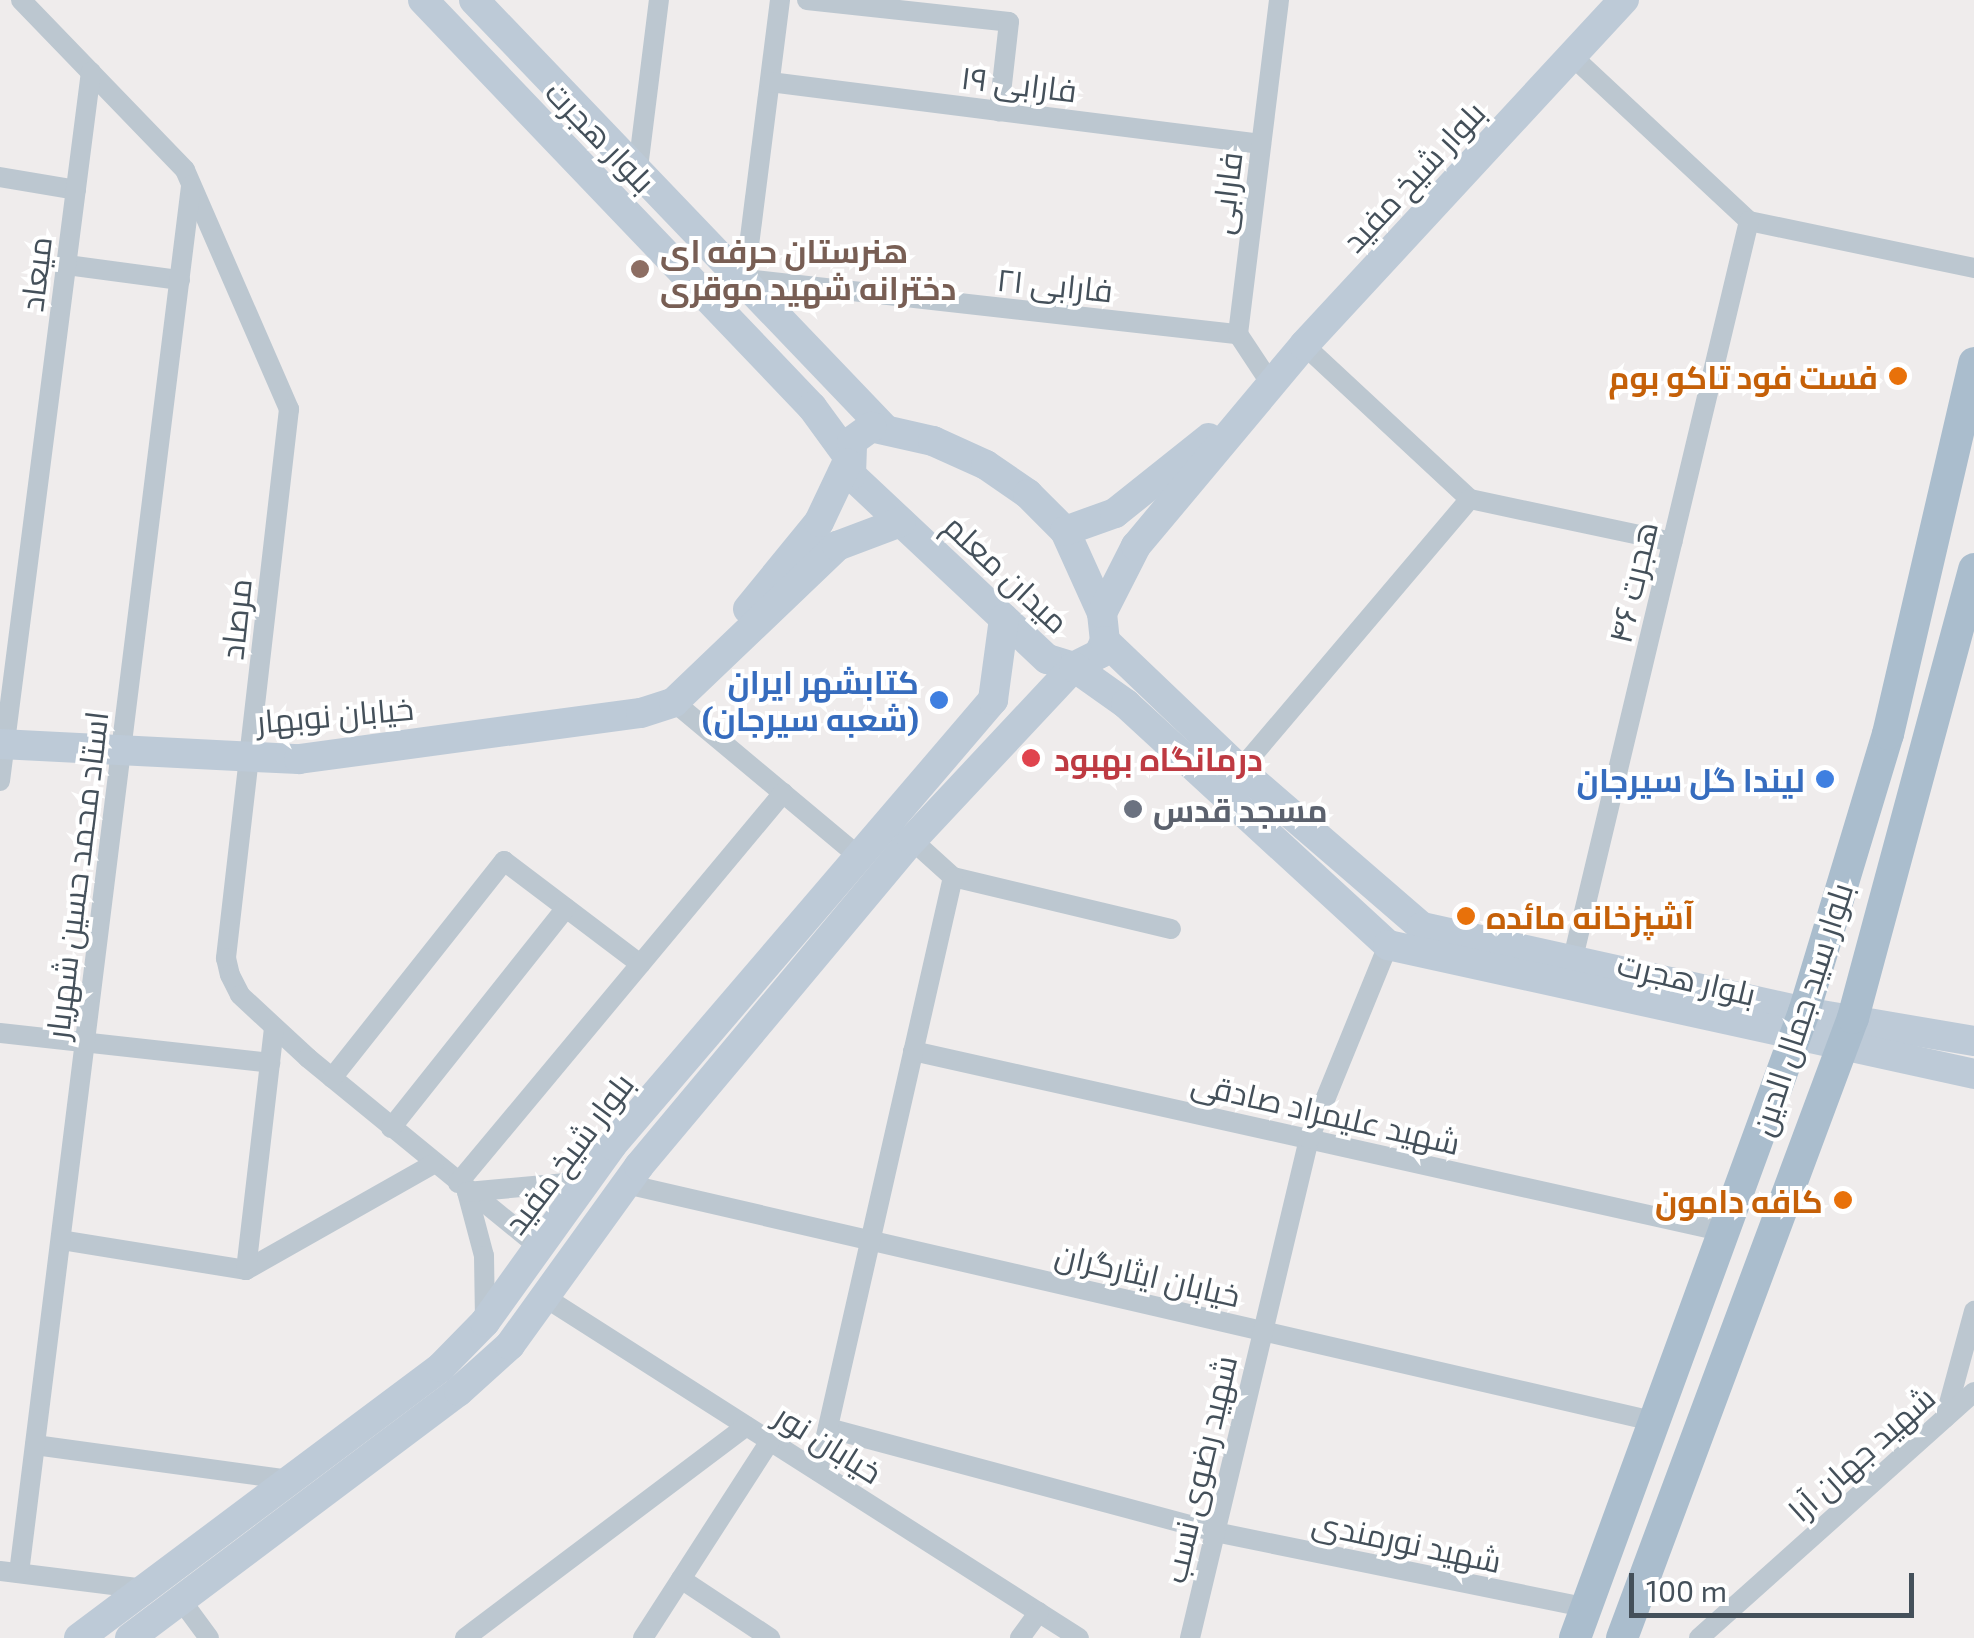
<!DOCTYPE html>
<html>
<head>
<meta charset="utf-8">
<style>
	body { margin:0 }
	#map { position:relative; width:1974px; height:1638px; overflow:hidden; background:#efecec; font-family:"Exo 2",Cairo,sans-serif }
	div>[style] { position:absolute }
	.street>* { height:20px; margin:-10px; padding:0 10px; transform-origin:10px; border-radius:10px; background:#bcc7d0 }
	.secondary>* { height:30px; margin:-15px; padding:0 15px; transform-origin:15px; border-radius:15px; background:#bdcad7 }
	.primary>* { height:32px; margin:-16px; padding:0 16px; transform-origin:16px; border-radius:16px; background:#aabdcd }
	.dots>* { width:28px; height:28px; translate:-50% -50%; box-sizing:border-box; border:5px solid #fff; border-radius:50% }
	span { translate:-50% -50%; white-space:nowrap; text-align:center; line-height:1.15; -webkit-text-stroke:8px #fff; paint-order:stroke }
	.street-label { font-size:32px; color:#44505a }
	.education-label { font-size:32px; color:#785e54; font-weight:700 }
	.left { translate:0 -50%; text-align:left }
	.food-label { font-size:32px; color:#c56008; font-weight:700 }
	.right { translate:-100% -50%; text-align:right }
	.shop-label { font-size:32px; color:#366cbe; font-weight:700 }
	.health-label { font-size:32px; color:#be3a42; font-weight:700 }
	.worship-label { font-size:32px; color:#5b616d; font-weight:700 }
	.scale { position:absolute; left:1629px; top:1573px; width:285px; height:45px; box-sizing:border-box; border:5px solid #44505a; border-top:0; padding-left:12px; font-size:30px; line-height:35px; white-space:nowrap; color:#44505a; -webkit-text-stroke:8px #fff; paint-order:stroke }
</style>
</head>
<body>
<div id="map">
	<div class="street">
		<div style="left:21px;top:0;width:236px;rotate:46deg"></div>
		<div style="left:185px;top:170px;width:261px;rotate:66.5deg"></div>
		<div style="left:289px;top:409px;width:553px;rotate:96.55deg"></div>
		<div style="left:226px;top:958px;width:17px;rotate:77deg"></div>
		<div style="left:230px;top:975px;width:22px;rotate:63deg"></div>
		<div style="left:240px;top:995px;width:93px;rotate:42.8deg"></div>
		<div style="left:308px;top:1058px;width:300px;rotate:39.3deg"></div>
		<div style="left:780px;top:0;width:281px;rotate:97.2deg"></div>
		<div style="left:745px;top:279px;width:496px;rotate:6.4deg"></div>
		<div style="left:807px;top:0;width:203px;rotate:6.2deg"></div>
		<div style="left:1009px;top:22px;width:90px;rotate:96.4deg"></div>
		<div style="left:1572px;top:56px;width:242px;rotate:43deg"></div>
		<div style="left:1749px;top:221px;width:230px;rotate:11.8deg"></div>
		<div style="left:770px;top:82px;width:495px;rotate:7.2deg"></div>
		<div style="left:638px;top:168px;width:169px;rotate:-82.9deg"></div>
		<div style="left:0;top:177px;width:77px;rotate:9.7deg"></div>
		<div style="left:67px;top:265px;width:114px;rotate:7.6deg"></div>
		<div style="left:1304px;top:345px;width:226px;rotate:42.9deg"></div>
		<div style="left:1470px;top:499px;width:207px;rotate:12deg"></div>
		<div style="left:1271px;top:384px;width:60px;rotate:-123.4deg"></div>
		<div style="left:1238px;top:334px;width:337px;rotate:-83deg"></div>
		<div style="left:674px;top:702px;width:237px;rotate:39.9deg"></div>
		<div style="left:1240px;top:770px;width:355px;rotate:-49.7deg"></div>
		<div style="left:0;top:781px;width:715px;rotate:-82.69deg"></div>
		<div style="left:912px;top:840px;width:55px;rotate:42.1deg"></div>
		<div style="left:953px;top:877px;width:224px;rotate:13.4deg"></div>
		<div style="left:1573px;top:958px;width:758px;rotate:-76.57deg"></div>
		<div style="left:0;top:1033px;width:272px;rotate:6.3deg"></div>
		<div style="left:913px;top:1051px;width:832px;rotate:12.57deg"></div>
		<div style="left:332px;top:1078px;width:277px;rotate:-51.6deg"></div>
		<div style="left:504px;top:861px;width:171px;rotate:37.1deg"></div>
		<div style="left:391px;top:1128px;width:281px;rotate:-51.5deg"></div>
		<div style="left:458px;top:1183px;width:508px;rotate:-50.19deg"></div>
		<div style="left:626px;top:1184px;width:1058px;rotate:13deg"></div>
		<div style="left:467px;top:1192px;width:66px;rotate:75.1deg"></div>
		<div style="left:484px;top:1256px;width:66px;rotate:89.1deg"></div>
		<div style="left:467px;top:1192px;width:121px;rotate:-5.2deg"></div>
		<div style="left:61px;top:1240px;width:187px;rotate:9.2deg"></div>
		<div style="left:246px;top:1270px;width:215px;rotate:-29.5deg"></div>
		<div style="left:246px;top:1270px;width:244px;rotate:-83.4deg"></div>
		<div style="left:546px;top:1298px;width:632px;rotate:32.53deg"></div>
		<div style="left:1945px;top:1418px;width:111px;rotate:-74.8deg"></div>
		<div style="left:828px;top:1428px;width:401px;rotate:15deg"></div>
		<div style="left:1215px;top:1532px;width:380px;rotate:11.5deg"></div>
		<div style="left:35px;top:1445px;width:257px;rotate:7.8deg"></div>
		<div style="left:818px;top:1471px;width:609px;rotate:-77.2deg"></div>
		<div style="left:0;top:1571px;width:146px;rotate:7.1deg"></div>
		<div style="left:19px;top:1573px;width:1398px;rotate:-82.93deg"></div>
		<div style="left:681px;top:1579px;width:107px;rotate:33.5deg"></div>
		<div style="left:181px;top:1600px;width:47px;rotate:53.6deg"></div>
		<div style="left:465px;top:1638px;width:352px;rotate:-37deg"></div>
		<div style="left:643px;top:1638px;width:234px;rotate:-57.2deg"></div>
		<div style="left:1020px;top:1638px;width:32px;rotate:-54deg"></div>
		<div style="left:1190px;top:1638px;width:513px;rotate:-76.59deg"></div>
		<div style="left:1309px;top:1139px;width:209px;rotate:-67.8deg"></div>
		<div style="left:1699px;top:1638px;width:369px;rotate:-41.8deg"></div>
	</div>
	<div class="secondary">
		<div style="left:423px;top:0;width:563px;rotate:46.3deg"></div>
		<div style="left:812px;top:407px;width:59px;rotate:53.9deg"></div>
		<div style="left:474px;top:0;width:591px;rotate:46.23deg"></div>
		<div style="left:871px;top:427px;width:64px;rotate:12.7deg"></div>
		<div style="left:933px;top:441px;width:58px;rotate:24.4deg"></div>
		<div style="left:986px;top:465px;width:51px;rotate:34.6deg"></div>
		<div style="left:1028px;top:494px;width:52px;rotate:45deg"></div>
		<div style="left:1065px;top:531px;width:90px;rotate:65.7deg"></div>
		<div style="left:1102px;top:613px;width:28px;rotate:84deg"></div>
		<div style="left:1105px;top:641px;width:14px;rotate:115deg"></div>
		<div style="left:1099px;top:654px;width:28px;rotate:153deg"></div>
		<div style="left:1074px;top:667px;width:28px;rotate:-163deg"></div>
		<div style="left:1047px;top:659px;width:269px;rotate:-136.8deg"></div>
		<div style="left:851px;top:475px;width:34px;rotate:-88deg"></div>
		<div style="left:852px;top:441px;width:24px;rotate:-36deg"></div>
		<div style="left:1065px;top:531px;width:53px;rotate:-19.8deg"></div>
		<div style="left:1115px;top:513px;width:120px;rotate:-38.6deg"></div>
		<div style="left:748px;top:609px;width:112px;rotate:-50.8deg"></div>
		<div style="left:819px;top:522px;width:65px;rotate:-64.6deg"></div>
		<div style="left:1102px;top:613px;width:75px;rotate:-63.1deg"></div>
		<div style="left:1136px;top:546px;width:262px;rotate:-50.1deg"></div>
		<div style="left:1304px;top:345px;width:471px;rotate:-47.2deg"></div>
		<div style="left:1105px;top:641px;width:187px;rotate:43.7deg"></div>
		<div style="left:1240px;top:770px;width:240px;rotate:40.8deg"></div>
		<div style="left:1422px;top:927px;width:391px;rotate:12.5deg"></div>
		<div style="left:1804px;top:1012px;width:172px;rotate:9.7deg"></div>
		<div style="left:0;top:744px;width:299px;rotate:2.9deg"></div>
		<div style="left:299px;top:759px;width:345px;rotate:-7.7deg"></div>
		<div style="left:641px;top:713px;width:35px;rotate:-18deg"></div>
		<div style="left:674px;top:702px;width:226px;rotate:-43.7deg"></div>
		<div style="left:837px;top:546px;width:68px;rotate:-20.6deg"></div>
		<div style="left:79px;top:1638px;width:452px;rotate:-36.8deg"></div>
		<div style="left:441px;top:1367px;width:63px;rotate:-45.6deg"></div>
		<div style="left:485px;top:1322px;width:218px;rotate:-54.3deg"></div>
		<div style="left:612px;top:1145px;width:586px;rotate:-49.43deg"></div>
		<div style="left:993px;top:700px;width:82px;rotate:-82.3deg"></div>
		<div style="left:130px;top:1638px;width:411px;rotate:-36.9deg"></div>
		<div style="left:459px;top:1391px;width:69px;rotate:-42deg"></div>
		<div style="left:510px;top:1345px;width:221px;rotate:-54.2deg"></div>
		<div style="left:639px;top:1166px;width:425px;rotate:-50.1deg"></div>
		<div style="left:912px;top:840px;width:237px;rotate:-46.9deg"></div>
		<div style="left:1074px;top:667px;width:64px;rotate:35.4deg"></div>
		<div style="left:1126px;top:704px;width:356px;rotate:42.6deg"></div>
		<div style="left:1388px;top:945px;width:600px;rotate:12.41deg"></div>
	</div>
	<div class="primary">
		<div style="left:1575px;top:1638px;width:667px;rotate:-69.91deg"></div>
		<div style="left:1804px;top:1012px;width:290px;rotate:-73.2deg"></div>
		<div style="left:1888px;top:734px;width:381px;rotate:-76.9deg"></div>
		<div style="left:1622px;top:1638px;width:662px;rotate:-69.57deg"></div>
		<div style="left:1853px;top:1018px;width:465px;rotate:-74.9deg"></div>
	</div>
	<div class="dots">
		<div style="left:640px;top:269px;background:#8d6e63"></div>
		<div style="left:1898px;top:376px;background:#e8710a"></div>
		<div style="left:939px;top:700px;background:#3f7fe0"></div>
		<div style="left:1031px;top:758px;background:#e0444e"></div>
		<div style="left:1825px;top:779px;background:#3f7fe0"></div>
		<div style="left:1133px;top:809px;background:#6b7280"></div>
		<div style="left:1466px;top:916px;background:#e8710a"></div>
		<div style="left:1843px;top:1200px;background:#e8710a"></div>
	</div>
	<div class="street-label">
		<span style="left:1019px;top:83px;rotate:7deg">فارابی ۱۹</span>
		<span style="left:601px;top:136px;rotate:46deg">بلوار هجرت</span>
		<span style="left:1413px;top:176px;rotate:-47deg">بلوار شیخ مفید</span>
		<span style="left:1225px;top:193px;rotate:-83deg">فارابی</span>
		<span style="left:35px;top:274px;rotate:-83deg">میعاد</span>
		<span style="left:1055px;top:284px;rotate:6deg">فارابی ۲۱</span>
		<span style="left:1007px;top:573px;rotate:43deg">میدان معلم</span>
		<span style="left:1632px;top:582px;rotate:-77deg">هجرت ۴۶</span>
		<span style="left:235px;top:619px;rotate:-84deg">مرصاد</span>
		<span style="left:335px;top:714px;rotate:-5deg">خیابان نوبهار</span>
		<span style="left:76px;top:875px;rotate:-83deg">استاد محمد حسین شهریار</span>
		<span style="left:1687px;top:978px;rotate:13deg">بلوار هجرت</span>
		<span style="left:1801px;top:1009px;rotate:-72deg">بلوار سید جمال الدین</span>
		<span style="left:1326px;top:1112px;rotate:13deg">شهید علیمراد صادقی</span>
		<span style="left:568px;top:1153px;rotate:-53deg">بلوار شیخ مفید</span>
		<span style="left:1148px;top:1274px;rotate:13deg">خیابان ایثارگران</span>
		<span style="left:829px;top:1443px;rotate:32deg">خیابان نور</span>
		<span style="left:1861px;top:1453px;rotate:-42deg">شهید جهان آرا</span>
		<span style="left:1199px;top:1469px;rotate:-77deg">شهید رضوی نسب</span>
		<span style="left:1407px;top:1541px;rotate:12deg">شهید نورمندی</span>
	</div>
	<div class="education-label">
		<span class="left" style="left:660px;top:269px">هنرستان حرفه ای<br>دخترانه شهید موقری</span>
	</div>
	<div class="food-label">
		<span class="right" style="left:1878px;top:376px">فست فود تاکو بوم</span>
		<span class="left" style="left:1486px;top:916px">آشپزخانه مائده</span>
		<span class="right" style="left:1823px;top:1200px">کافه دامون</span>
	</div>
	<div class="shop-label">
		<span class="right" style="left:919px;top:700px">کتابشهر ایران<br>(شعبه سیرجان)</span>
		<span class="right" style="left:1805px;top:779px">لیندا گل سیرجان</span>
	</div>
	<div class="health-label">
		<span class="left" style="left:1054px;top:758px">درمانگاه بهبود</span>
	</div>
	<div class="worship-label">
		<span class="left" style="left:1153px;top:809px">مسجد قدس</span>
	</div>
	<div class="scale">100 m</div>
</div>
</body>
</html>
